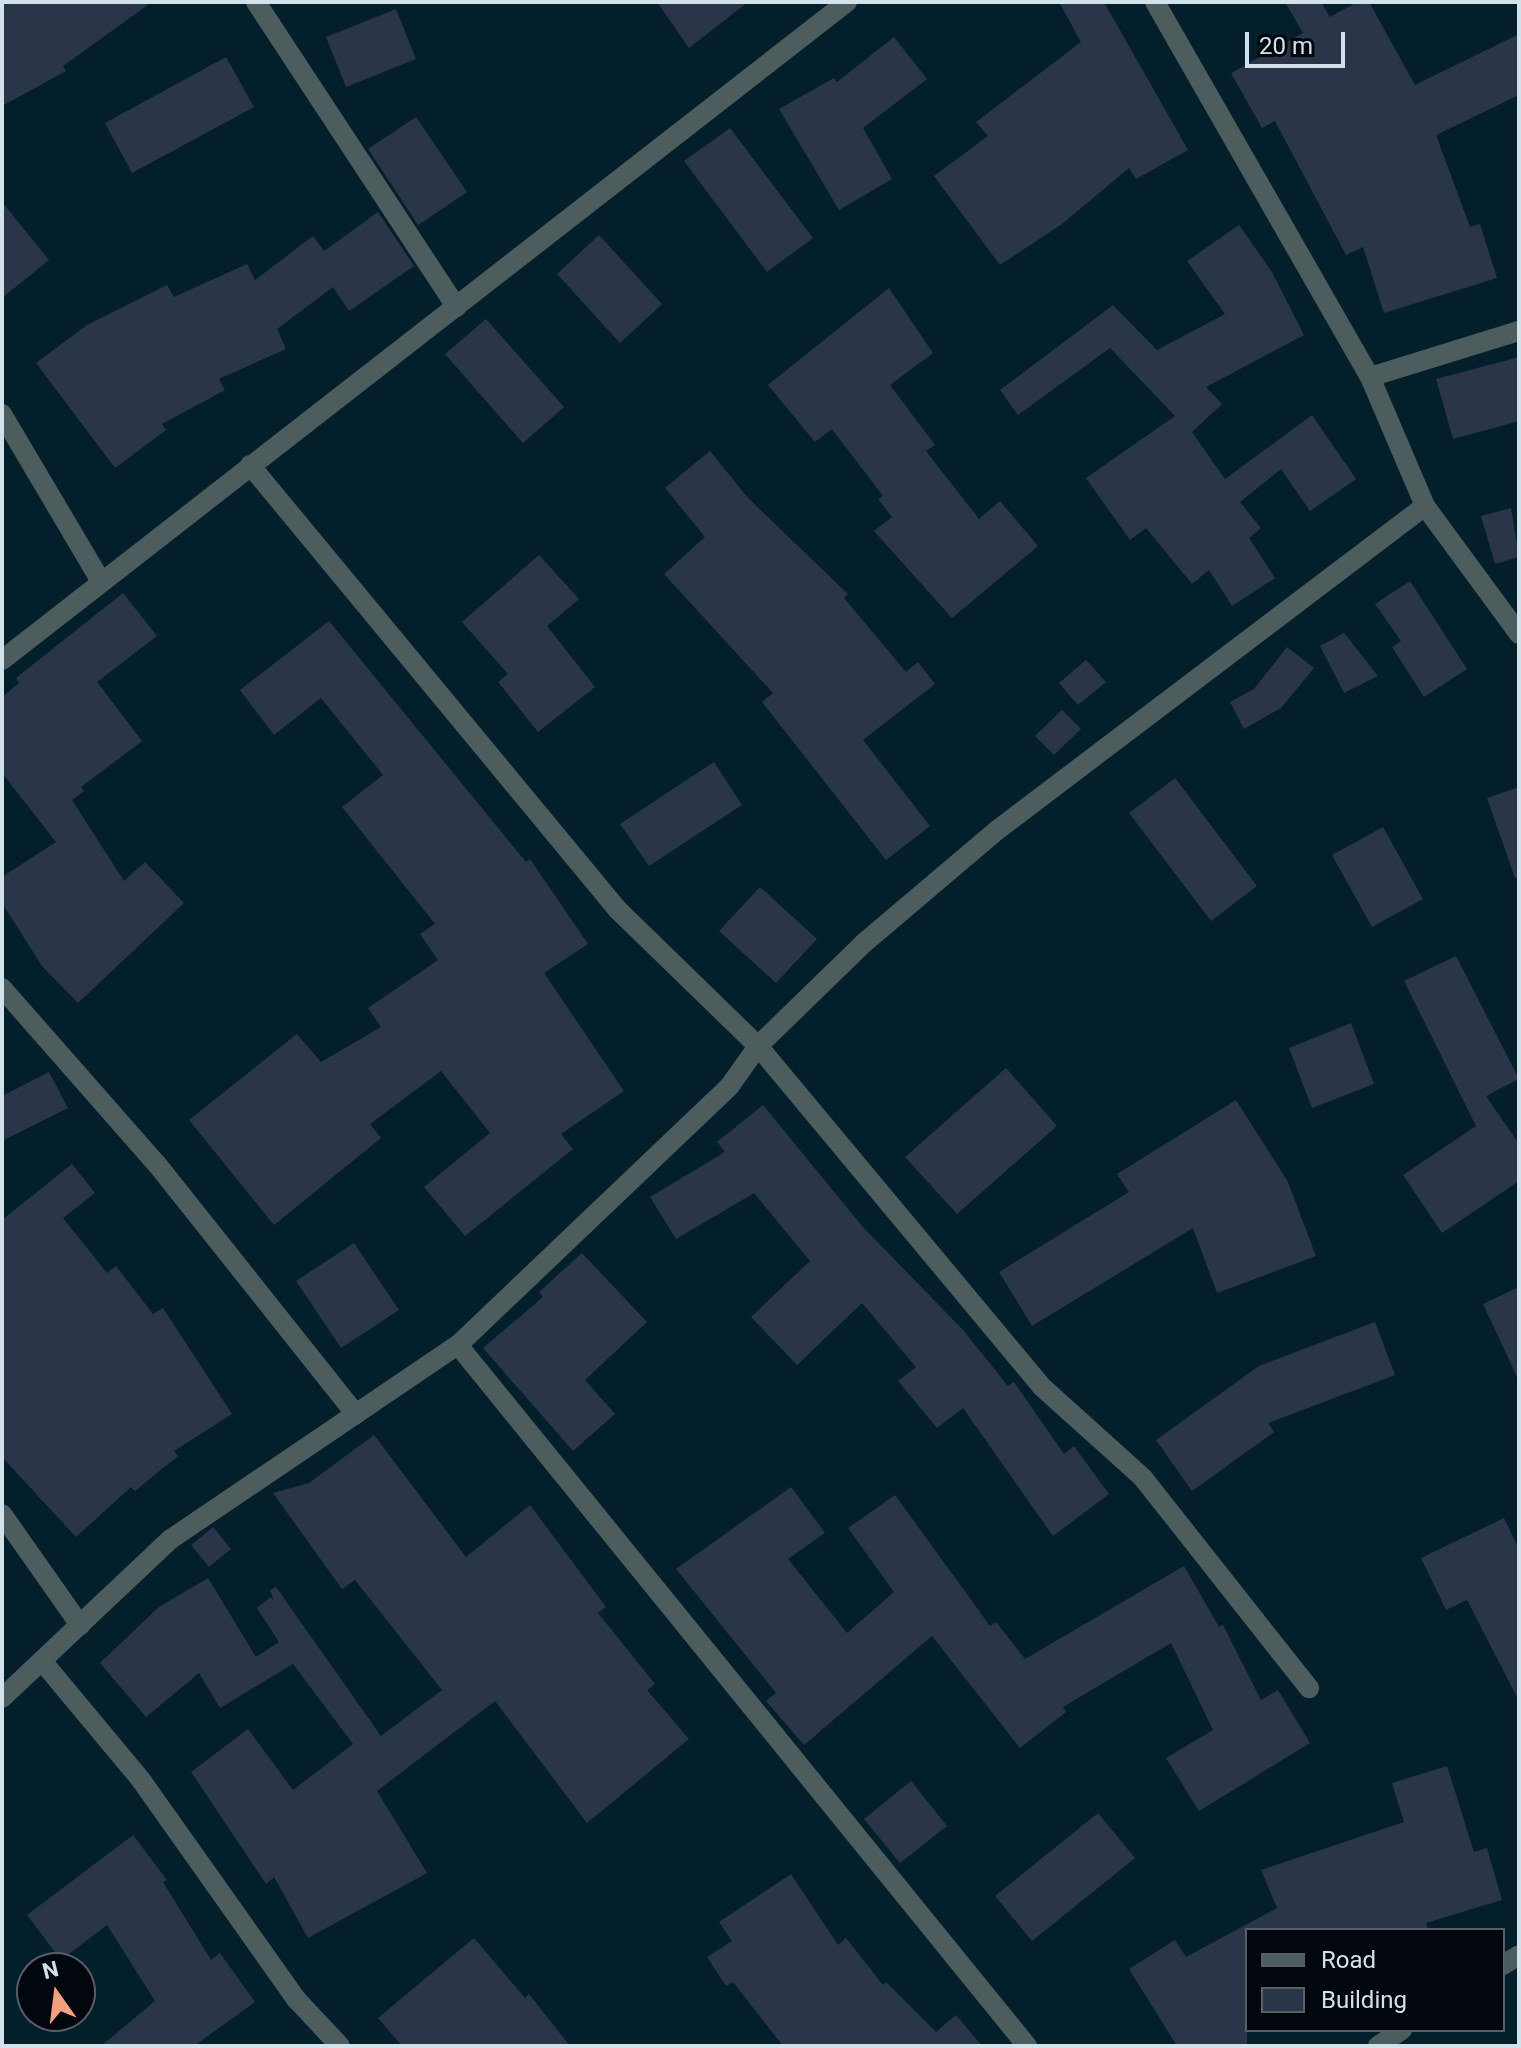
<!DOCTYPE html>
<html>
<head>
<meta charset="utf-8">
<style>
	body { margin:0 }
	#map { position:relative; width:1521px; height:2048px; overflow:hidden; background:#031f2b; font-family:Roboto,sans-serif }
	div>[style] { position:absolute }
	.building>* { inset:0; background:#2a354a }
	.street>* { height:20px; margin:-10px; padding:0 10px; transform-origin:10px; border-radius:10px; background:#4d5c5c }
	span { translate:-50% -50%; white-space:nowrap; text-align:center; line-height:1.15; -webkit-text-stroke:8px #01070c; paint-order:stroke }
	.frame { position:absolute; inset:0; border:4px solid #d2e2ea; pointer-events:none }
	.legend { position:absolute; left:1245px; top:1928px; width:260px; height:104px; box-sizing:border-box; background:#01070c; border:2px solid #555f65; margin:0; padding:10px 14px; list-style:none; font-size:24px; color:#d2e2ea }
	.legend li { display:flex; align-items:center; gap:16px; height:40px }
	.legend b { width:40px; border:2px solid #555f65 }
	.north { position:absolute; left:16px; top:1952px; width:80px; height:80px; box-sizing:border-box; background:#01070c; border:2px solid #555f65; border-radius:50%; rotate:346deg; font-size:22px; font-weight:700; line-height:32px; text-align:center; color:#d2e2ea }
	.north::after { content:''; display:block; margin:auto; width:28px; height:36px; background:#f3a081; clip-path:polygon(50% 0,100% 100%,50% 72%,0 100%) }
	.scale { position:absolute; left:1245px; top:32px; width:100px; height:36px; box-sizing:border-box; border:4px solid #d2e2ea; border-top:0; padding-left:10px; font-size:24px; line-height:28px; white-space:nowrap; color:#d2e2ea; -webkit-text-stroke:6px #01070c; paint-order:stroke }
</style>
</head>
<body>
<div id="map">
	<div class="building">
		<div style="clip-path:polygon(2px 2px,152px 2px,63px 66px,66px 71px,2px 106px)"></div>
		<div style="clip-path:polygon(657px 2px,748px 2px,689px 48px)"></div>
		<div style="clip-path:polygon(1059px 2px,1104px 2px,1188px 150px,1136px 179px,1129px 168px,1062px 224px,1000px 265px,934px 176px,988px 136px,976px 122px,1081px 42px)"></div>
		<div style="clip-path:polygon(1285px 2px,1321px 2px,1330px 17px,1357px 2px,1369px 2px,1415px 85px,1519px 34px,1519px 95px,1436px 135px,1470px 227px,1480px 224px,1497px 278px,1384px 313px,1363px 247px,1346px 255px,1275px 121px,1262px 128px,1231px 73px,1303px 33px)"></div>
		<div style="clip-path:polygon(396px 9px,416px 59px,346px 87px,326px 37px)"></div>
		<div style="clip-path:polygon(894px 37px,927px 79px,863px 128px,892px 179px,839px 210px,779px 109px,834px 78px,837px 82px)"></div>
		<div style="clip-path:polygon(226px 57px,254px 107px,132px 173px,105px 123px)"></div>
		<div style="clip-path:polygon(416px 117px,467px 192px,418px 225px,368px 149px)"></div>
		<div style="clip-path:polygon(730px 128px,813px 238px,767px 272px,684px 161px)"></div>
		<div style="clip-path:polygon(2px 202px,49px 260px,2px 298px)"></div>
		<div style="clip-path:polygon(378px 212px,414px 266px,349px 311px,333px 287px,277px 329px,286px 349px,219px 379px,225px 390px,162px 424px,166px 430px,115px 468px,36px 363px,87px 325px,167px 285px,174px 297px,247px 264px,255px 280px,313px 236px,324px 251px)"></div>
		<div style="clip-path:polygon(1239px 225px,1272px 272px,1304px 335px,1206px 387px,1222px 404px,1192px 432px,1225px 479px,1312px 415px,1356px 479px,1310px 511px,1281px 469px,1240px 502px,1261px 528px,1249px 538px,1275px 578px,1232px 606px,1209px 570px,1192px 584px,1146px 528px,1130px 540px,1086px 478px,1175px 416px,1110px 348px,1018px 415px,1000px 390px,1113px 305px,1157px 350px,1225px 314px,1187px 261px)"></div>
		<div style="clip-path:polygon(599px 235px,662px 304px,620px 343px,557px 274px)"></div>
		<div style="clip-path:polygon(889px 288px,933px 353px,890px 385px,935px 445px,926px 451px,979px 519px,1000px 501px,1038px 546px,952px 618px,874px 531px,892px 517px,878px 499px,883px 496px,832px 429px,815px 442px,768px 385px)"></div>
		<div style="clip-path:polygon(486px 319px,564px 407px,523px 443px,445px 354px)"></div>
		<div style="clip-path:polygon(1519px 357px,1519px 421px,1453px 439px,1436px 379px)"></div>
		<div style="clip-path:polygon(710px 451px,748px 498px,848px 594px,844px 598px,906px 672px,918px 662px,935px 684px,863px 740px,930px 826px,886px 860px,762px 702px,773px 693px,664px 574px,705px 537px,665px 488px)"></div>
		<div style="clip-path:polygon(1511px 508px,1519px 557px,1495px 564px,1481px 516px)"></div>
		<div style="clip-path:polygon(539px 555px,579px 599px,547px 626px,595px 687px,538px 732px,498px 682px,508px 674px,462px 622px)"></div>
		<div style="clip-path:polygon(1410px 581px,1467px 669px,1424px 697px,1392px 647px,1401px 641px,1375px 604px)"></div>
		<div style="clip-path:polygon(123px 593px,157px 636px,97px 682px,142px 741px,81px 787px,84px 791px,72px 800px,124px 881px,145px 862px,184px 903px,78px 1003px,42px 966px,2px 903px,2px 877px,56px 842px,2px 773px,2px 697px,19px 683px,16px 678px)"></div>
		<div style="clip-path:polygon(329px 621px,526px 862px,530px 859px,588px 944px,544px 973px,624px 1091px,561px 1134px,573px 1149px,465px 1236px,424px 1187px,490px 1133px,441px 1071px,370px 1124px,381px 1138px,274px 1225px,189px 1120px,297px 1034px,321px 1062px,381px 1027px,368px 1008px,438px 960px,420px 934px,435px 924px,342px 807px,383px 775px,321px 698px,274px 735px,240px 690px)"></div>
		<div style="clip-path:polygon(1344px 633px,1378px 676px,1344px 693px,1320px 646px)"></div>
		<div style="clip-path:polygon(1287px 647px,1314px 668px,1281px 708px,1244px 729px,1230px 702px,1254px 689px)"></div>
		<div style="clip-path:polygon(1086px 660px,1106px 682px,1078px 705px,1059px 683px)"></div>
		<div style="clip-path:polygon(1062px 710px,1081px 729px,1054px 755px,1035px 736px)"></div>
		<div style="clip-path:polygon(714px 762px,742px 805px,649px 866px,620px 824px)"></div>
		<div style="clip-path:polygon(1175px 778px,1257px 886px,1211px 921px,1129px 813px)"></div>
		<div style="clip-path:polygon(1519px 787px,1519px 877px,1515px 878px,1487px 798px)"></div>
		<div style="clip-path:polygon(1383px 827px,1423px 899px,1372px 927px,1332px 855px)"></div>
		<div style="clip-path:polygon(760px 887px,817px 939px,776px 983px,719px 931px)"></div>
		<div style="clip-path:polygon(1456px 956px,1519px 1079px,1486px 1096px,1519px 1144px,1519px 1181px,1442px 1233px,1403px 1175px,1476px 1126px,1404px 981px)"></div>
		<div style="clip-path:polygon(1351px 1023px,1374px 1084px,1312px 1108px,1289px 1048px)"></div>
		<div style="clip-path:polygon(1006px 1068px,1057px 1126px,957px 1214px,905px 1157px)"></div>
		<div style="clip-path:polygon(49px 1072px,68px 1108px,2px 1141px,2px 1096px)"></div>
		<div style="clip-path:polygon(1236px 1100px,1288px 1182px,1316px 1256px,1217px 1293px,1193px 1228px,1032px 1326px,999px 1272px,1129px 1192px,1117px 1174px)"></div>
		<div style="clip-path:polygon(763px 1105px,862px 1226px,963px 1330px,1008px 1386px,1014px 1382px,1064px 1454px,1074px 1446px,1109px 1494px,1053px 1536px,963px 1408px,937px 1428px,898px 1381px,916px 1367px,862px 1303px,797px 1365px,751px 1317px,810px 1261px,754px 1193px,676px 1239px,650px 1197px,725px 1152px,717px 1142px)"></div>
		<div style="clip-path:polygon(72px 1164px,95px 1193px,63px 1218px,107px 1273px,116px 1266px,153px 1314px,163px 1308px,232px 1414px,174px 1451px,178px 1456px,135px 1491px,131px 1487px,76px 1537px,2px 1457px,2px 1220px)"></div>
		<div style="clip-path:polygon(354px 1243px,399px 1310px,341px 1348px,296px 1281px)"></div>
		<div style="clip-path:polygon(582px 1253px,647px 1322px,585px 1380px,615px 1414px,573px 1451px,483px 1348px,543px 1297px,539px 1292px)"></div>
		<div style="clip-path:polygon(1519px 1287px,1519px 1381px,1483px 1304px)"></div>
		<div style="clip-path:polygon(1375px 1322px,1395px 1375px,1268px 1423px,1274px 1432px,1192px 1491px,1156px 1440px,1259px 1366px)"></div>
		<div style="clip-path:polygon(374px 1435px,466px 1557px,530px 1505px,606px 1607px,598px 1613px,655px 1684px,647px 1690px,689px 1739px,587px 1823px,495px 1701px,377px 1791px,427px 1873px,308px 1938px,274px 1877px,266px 1884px,191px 1772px,248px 1729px,293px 1790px,353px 1744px,293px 1664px,220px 1708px,199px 1673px,146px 1717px,100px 1663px,159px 1607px,208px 1578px,256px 1657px,279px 1642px,257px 1608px,271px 1597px,274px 1601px,270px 1590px,276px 1587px,381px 1736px,442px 1690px,355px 1580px,342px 1589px,273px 1493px,309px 1483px)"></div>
		<div style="clip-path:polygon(791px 1487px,825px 1533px,788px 1559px,847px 1633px,894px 1592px,848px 1528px,895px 1495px,990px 1626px,996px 1622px,1025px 1659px,1184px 1566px,1219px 1627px,1223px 1625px,1261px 1700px,1278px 1690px,1310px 1743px,1199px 1811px,1166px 1758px,1213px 1730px,1171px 1643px,1063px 1707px,1066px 1712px,1020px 1748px,932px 1636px,804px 1745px,766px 1701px,776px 1693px,676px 1569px)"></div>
		<div style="clip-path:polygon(1504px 1518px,1519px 1549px,1519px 1701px,1467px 1600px,1446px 1610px,1421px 1558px)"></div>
		<div style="clip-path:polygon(213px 1527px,231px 1549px,209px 1567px,191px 1545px)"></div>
		<div style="clip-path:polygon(1447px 1766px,1474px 1852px,1487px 1848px,1502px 1900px,1426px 1923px,1428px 1930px,1247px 1930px,1247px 2046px,1177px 2046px,1129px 1969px,1175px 1940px,1186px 1957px,1277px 1908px,1261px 1870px,1404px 1822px,1392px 1783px)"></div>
		<div style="clip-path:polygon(911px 1781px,947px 1826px,900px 1863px,864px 1819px)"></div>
		<div style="clip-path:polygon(1098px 1813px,1135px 1858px,1032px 1941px,995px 1896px)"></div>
		<div style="clip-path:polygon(133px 1835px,167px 1880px,163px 1882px,211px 1960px,220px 1953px,255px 2002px,194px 2046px,101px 2046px,155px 2001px,107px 1925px,61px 1960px,27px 1915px)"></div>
		<div style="clip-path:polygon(791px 1874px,838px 1945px,846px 1938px,883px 1985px,886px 1982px,936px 2032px,956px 2015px,982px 2046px,783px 2046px,733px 1982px,726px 1986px,707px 1957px,732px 1941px,719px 1922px)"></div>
		<div style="clip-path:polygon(474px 1938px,525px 1998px,529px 1994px,570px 2046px,402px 2046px,378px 2018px)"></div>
	</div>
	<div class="street">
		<div style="left:256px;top:2px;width:365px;rotate:56.7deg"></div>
		<div style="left:1155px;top:2px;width:432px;rotate:60.2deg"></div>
		<div style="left:1370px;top:377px;width:140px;rotate:66.9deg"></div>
		<div style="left:1425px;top:506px;width:159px;rotate:53.7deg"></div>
		<div style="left:1370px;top:377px;width:156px;rotate:-17.2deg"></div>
		<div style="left:2px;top:414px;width:193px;rotate:59.4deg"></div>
		<div style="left:250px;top:465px;width:576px;rotate:50.42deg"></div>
		<div style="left:617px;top:909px;width:197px;rotate:44.2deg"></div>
		<div style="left:758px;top:1046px;width:442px;rotate:50.2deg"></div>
		<div style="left:1041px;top:1386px;width:137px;rotate:42deg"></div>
		<div style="left:1143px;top:1478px;width:268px;rotate:51.7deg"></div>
		<div style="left:2px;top:660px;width:1071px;rotate:-37.91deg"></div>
		<div style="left:2px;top:988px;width:233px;rotate:48.7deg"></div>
		<div style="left:156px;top:1163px;width:321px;rotate:51.5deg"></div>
		<div style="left:458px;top:1345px;width:903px;rotate:50.93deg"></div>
		<div style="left:2px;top:1514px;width:136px;rotate:54.9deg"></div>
		<div style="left:42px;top:1661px;width:155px;rotate:50.2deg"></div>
		<div style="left:141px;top:1780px;width:270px;rotate:54.7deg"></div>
		<div style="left:297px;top:2000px;width:63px;rotate:46.9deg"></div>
		<div style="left:2px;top:1698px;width:232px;rotate:-43.3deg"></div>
		<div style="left:171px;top:1539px;width:346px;rotate:-34.1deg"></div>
		<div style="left:458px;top:1345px;width:374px;rotate:-43.6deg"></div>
		<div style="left:729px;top:1087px;width:50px;rotate:-54.7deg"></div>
		<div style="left:758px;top:1046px;width:148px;rotate:-44.2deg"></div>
		<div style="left:864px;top:943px;width:173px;rotate:-40.3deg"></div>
		<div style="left:996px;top:831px;width:538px;rotate:-37.15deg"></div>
		<div style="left:1503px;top:1965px;width:19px;rotate:-32deg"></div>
		<div style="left:1378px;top:2046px;width:29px;rotate:-34deg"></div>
	</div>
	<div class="frame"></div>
	<ul class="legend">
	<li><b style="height:10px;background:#4d5c5c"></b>Road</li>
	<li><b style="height:22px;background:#2a354a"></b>Building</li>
	</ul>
	<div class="north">N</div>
	<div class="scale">20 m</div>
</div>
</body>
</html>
